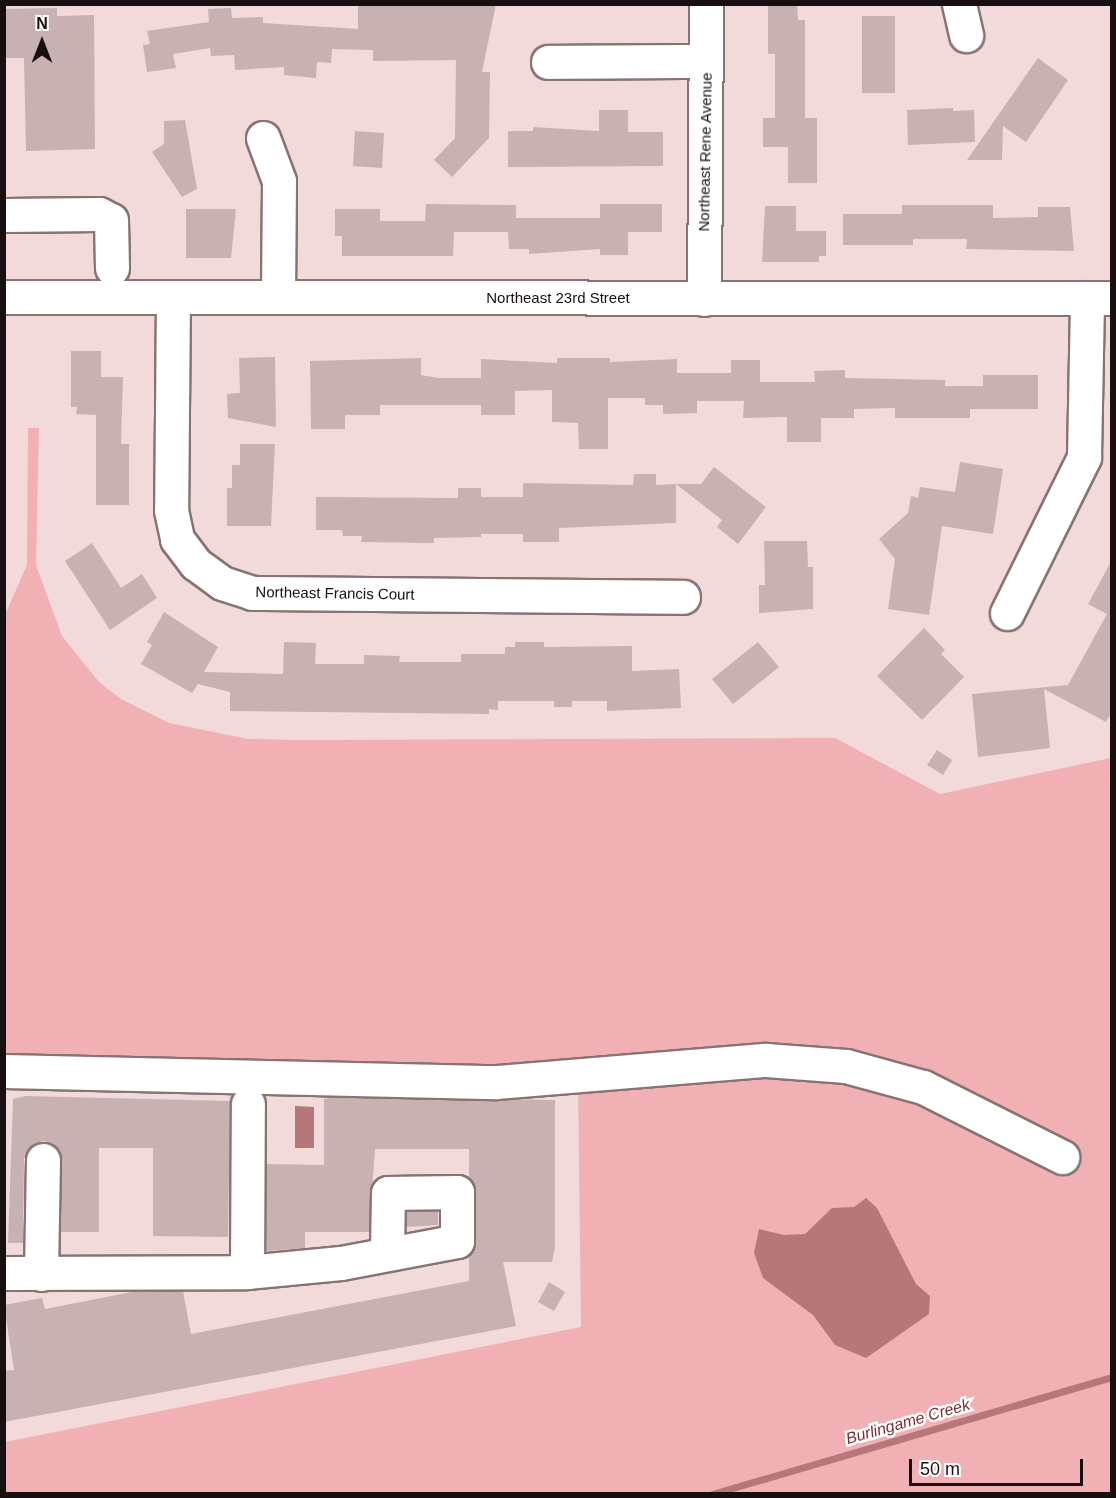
<!DOCTYPE html>
<html>
<head>
<meta charset="utf-8">
<style>
	body { margin:0 }
	#map { position:relative; width:1116px; height:1498px; overflow:hidden; background:#f2dada; font-family:Arial,sans-serif }
	div>[style] { position:absolute }
	.green>* { inset:0; background:#f1b1b4 }
	.water>* { inset:0; background:#b6777a }
	.stream>* { height:7px; margin:-3.5px; padding:0 3.5px; transform-origin:3.5px; border-radius:3.5px; background:#b6777a }
	.building>* { inset:0; background:#c8b1b2 }
	.roads { filter:drop-shadow(2px 0 #887373) drop-shadow(-2px 0 #887373) drop-shadow(0 2px #887373) drop-shadow(0 -2px #887373) }
	.minor>* { height:33px; margin:-16.5px; padding:0 16.5px; transform-origin:16.5px; border-radius:16.5px; background:#fff }
	span { translate:-50% -50%; white-space:nowrap; text-align:center; line-height:1.15; -webkit-text-stroke:5px #fff; paint-order:stroke }
	.street-label { font-size:15px; color:#181010 }
	.water-label { font-size:16px; color:#7c2e37; font-style:italic }
	.frame { position:absolute; inset:0; border:6px solid #181010; pointer-events:none }
	.north { position:absolute; left:12px; top:12px; width:60px; height:60px; -webkit-text-stroke:4px #fff; paint-order:stroke; rotate:0deg; font-size:16px; font-weight:700; line-height:24px; text-align:center; color:#181010 }
	.north::after { content:''; display:block; margin:auto; width:21px; height:27px; background:#181010; clip-path:polygon(50% 0,100% 100%,50% 72%,0 100%) }
	.scale { position:absolute; left:909px; top:1459px; width:174px; height:27px; box-sizing:border-box; border:3px solid #181010; border-top:0; padding-left:8px; font-size:18px; line-height:21px; white-space:nowrap; color:#181010; -webkit-text-stroke:4px #fff; paint-order:stroke }
</style>
</head>
<body>
<div id="map">
	<div class="green">
		<div style="clip-path:polygon(28px 428px,39px 428px,36px 565px,62px 636px,99px 682px,121px 699px,169px 723px,248px 739px,299px 740px,835px 738px,940px 794px,1111px 758px,1111px 1493px,5px 1493px,5px 1442px,581px 1327px,578px 1082px,5px 1081px,4px 617px,27px 565px)"></div>
	</div>
	<div class="water">
		<div style="clip-path:polygon(295px 1106px,314px 1107px,314px 1148px,295px 1148px)"></div>
		<div style="clip-path:polygon(866px 1198px,877px 1208px,916px 1284px,930px 1296px,929px 1314px,866px 1358px,835px 1345px,813px 1315px,763px 1278px,754px 1253px,759px 1229px,784px 1235px,805px 1234px,832px 1208px,854px 1207px)"></div>
	</div>
	<div class="stream">
		<div style="left:712px;top:1494px;width:417px;rotate:-16.3deg"></div>
	</div>
	<div class="building">
		<div style="clip-path:polygon(358px 4px,496px 4px,482px 72px,490px 72px,489px 138px,452px 177px,434px 160px,455px 138px,456px 60px,373px 61px,373px 50px,332px 49px,331px 63px,317px 62px,316px 78px,284px 75px,284px 67px,235px 70px,234px 55px,211px 56px,210px 48px,173px 54px,176px 68px,147px 72px,143px 45px,150px 44px,147px 31px,209px 22px,208px 9px,231px 8px,232px 18px,263px 17px,263px 23px,358px 29px)"></div>
		<div style="clip-path:polygon(768px 4px,797px 4px,798px 20px,805px 20px,805px 118px,817px 118px,817px 183px,788px 183px,788px 147px,763px 147px,763px 118px,775px 118px,775px 54px,768px 54px)"></div>
		<div style="clip-path:polygon(57px 8px,57px 16px,94px 15px,95px 149px,26px 151px,24px 58px,4px 58px,4px 9px)"></div>
		<div style="clip-path:polygon(862px 16px,895px 16px,895px 93px,862px 93px)"></div>
		<div style="clip-path:polygon(1038px 58px,1068px 80px,1026px 142px,1003px 126px,1002px 160px,967px 160px)"></div>
		<div style="clip-path:polygon(953px 108px,953px 111px,974px 110px,975px 142px,908px 145px,907px 110px)"></div>
		<div style="clip-path:polygon(599px 110px,628px 110px,628px 132px,663px 132px,663px 166px,508px 167px,508px 131px,533px 131px,533px 127px,599px 131px)"></div>
		<div style="clip-path:polygon(185px 120px,197px 189px,182px 197px,152px 152px,164px 144px,164px 121px)"></div>
		<div style="clip-path:polygon(355px 131px,384px 133px,382px 168px,353px 166px)"></div>
		<div style="clip-path:polygon(426px 204px,516px 205px,516px 218px,600px 218px,600px 204px,662px 204px,662px 232px,628px 232px,628px 255px,600px 255px,600px 249px,529px 254px,529px 249px,509px 249px,508px 232px,454px 232px,453px 256px,342px 256px,342px 236px,335px 236px,335px 209px,380px 209px,380px 221px,425px 221px)"></div>
		<div style="clip-path:polygon(902px 205px,993px 205px,993px 218px,1038px 217px,1038px 207px,1070px 207px,1074px 251px,966px 249px,967px 239px,913px 239px,913px 245px,843px 245px,843px 214px,902px 214px)"></div>
		<div style="clip-path:polygon(765px 206px,796px 206px,796px 231px,826px 231px,826px 256px,819px 256px,819px 262px,762px 262px)"></div>
		<div style="clip-path:polygon(186px 209px,236px 209px,231px 258px,186px 258px)"></div>
		<div style="clip-path:polygon(71px 351px,101px 351px,101px 377px,123px 377px,121px 444px,129px 444px,129px 505px,96px 505px,96px 415px,76px 414px,77px 407px,71px 407px)"></div>
		<div style="clip-path:polygon(275px 357px,276px 427px,228px 418px,227px 394px,240px 393px,239px 358px)"></div>
		<div style="clip-path:polygon(421px 358px,421px 375px,438px 378px,481px 378px,481px 359px,557px 363px,557px 358px,610px 358px,610px 362px,677px 359px,677px 373px,731px 373px,731px 360px,760px 360px,760px 382px,815px 382px,814px 371px,845px 370px,845px 378px,945px 380px,945px 386px,983px 386px,983px 375px,1038px 375px,1038px 409px,970px 409px,970px 418px,895px 418px,895px 408px,854px 409px,854px 418px,821px 418px,821px 442px,787px 442px,787px 417px,743px 418px,744px 401px,697px 401px,697px 413px,663px 414px,663px 405px,645px 405px,645px 398px,608px 398px,608px 449px,579px 449px,578px 423px,552px 422px,552px 390px,515px 391px,515px 415px,481px 415px,481px 405px,380px 405px,380px 415px,345px 415px,345px 429px,311px 429px,310px 361px)"></div>
		<div style="clip-path:polygon(240px 444px,275px 444px,271px 526px,227px 526px,227px 488px,232px 488px,232px 465px,240px 465px)"></div>
		<div style="clip-path:polygon(960px 462px,1003px 469px,993px 534px,942px 526px,929px 615px,888px 609px,895px 559px,879px 539px,908px 513px,911px 496px,918px 498px,920px 487px,955px 492px)"></div>
		<div style="clip-path:polygon(714px 467px,766px 507px,738px 544px,717px 527px,722px 520px,676px 484px,701px 484px)"></div>
		<div style="clip-path:polygon(634px 474px,656px 474px,656px 485px,676px 484px,676px 523px,559px 528px,559px 542px,523px 542px,523px 534px,481px 534px,481px 537px,434px 538px,434px 543px,361px 542px,362px 536px,343px 536px,342px 530px,316px 530px,316px 497px,458px 498px,458px 488px,481px 488px,481px 497px,523px 497px,523px 483px,633px 485px)"></div>
		<div style="clip-path:polygon(764px 541px,807px 541px,808px 567px,813px 567px,813px 609px,759px 613px,759px 585px,765px 585px)"></div>
		<div style="clip-path:polygon(92px 543px,121px 588px,142px 574px,157px 598px,110px 630px,65px 561px)"></div>
		<div style="clip-path:polygon(1112px 560px,1112px 711px,1106px 722px,1044px 689px,1050px 748px,978px 757px,972px 694px,1068px 685px,1107px 614px,1088px 604px)"></div>
		<div style="clip-path:polygon(164px 612px,218px 647px,204px 672px,283px 674px,284px 642px,316px 643px,315px 664px,364px 664px,364px 655px,400px 656px,399px 662px,461px 662px,461px 654px,505px 654px,505px 647px,515px 647px,515px 642px,544px 642px,544px 647px,632px 646px,632px 671px,679px 669px,681px 708px,607px 711px,607px 701px,572px 701px,572px 707px,554px 707px,554px 701px,498px 701px,498px 710px,489px 709px,489px 714px,230px 711px,230px 692px,198px 684px,192px 693px,141px 664px,152px 645px,147px 642px)"></div>
		<div style="clip-path:polygon(924px 628px,945px 650px,941px 654px,964px 677px,922px 720px,877px 676px)"></div>
		<div style="clip-path:polygon(758px 642px,779px 667px,733px 704px,712px 679px)"></div>
		<div style="clip-path:polygon(937px 750px,952px 760px,943px 775px,927px 765px)"></div>
		<div style="clip-path:polygon(25px 1096px,230px 1101px,228px 1237px,153px 1236px,153px 1148px,99px 1148px,99px 1232px,60px 1232px,62px 1160px,53px 1144px,43px 1141px,33px 1144px,24px 1159px,23px 1243px,8px 1243px,13px 1099px)"></div>
		<div style="clip-path:polygon(336px 1097px,555px 1100px,555px 1247px,552px 1262px,503px 1262px,516px 1326px,4px 1422px,4px 1371px,14px 1370px,4px 1305px,42px 1298px,45px 1309px,137px 1291px,183px 1291px,191px 1334px,469px 1281px,469px 1255px,476px 1241px,476px 1192px,469px 1178px,469px 1149px,375px 1149px,369px 1232px,305px 1232px,305px 1248px,266px 1251px,266px 1164px,324px 1165px,324px 1099px)"></div>
		<div style="clip-path:polygon(406px 1211px,438px 1211px,438px 1225px,406px 1227px)"></div>
		<div style="clip-path:polygon(549px 1282px,565px 1292px,554px 1311px,538px 1302px)"></div>
	</div>
	<div class="roads">
		<div class="minor">
			<div style="left:959px;top:4px;width:32px;rotate:77deg"></div>
			<div style="left:548px;top:62px;width:158px;rotate:-0.4deg"></div>
			<div style="left:263px;top:138px;width:46px;rotate:69.6deg"></div>
			<div style="left:279px;top:181px;width:116px;rotate:90.5deg"></div>
			<div style="left:4px;top:215px;width:95px;rotate:-0.6deg"></div>
			<div style="left:99px;top:214px;width:13px;rotate:27deg"></div>
			<div style="left:111px;top:220px;width:48px;rotate:88.8deg"></div>
			<div style="left:4px;top:297px;width:1108px;rotate:0.05deg"></div>
			<div style="left:173px;top:297px;width:213px;rotate:90.5deg"></div>
			<div style="left:171px;top:510px;width:30px;rotate:78deg"></div>
			<div style="left:177px;top:539px;width:31px;rotate:53deg"></div>
			<div style="left:196px;top:564px;width:32px;rotate:36deg"></div>
			<div style="left:222px;top:583px;width:32px;rotate:18deg"></div>
			<div style="left:252px;top:593px;width:431px;rotate:0.5deg"></div>
			<div style="left:704px;top:299px;width:295px;rotate:-89.6deg"></div>
			<div style="left:1007px;top:613px;width:174px;rotate:-63.7deg"></div>
			<div style="left:1084px;top:457px;width:159px;rotate:-88.9deg"></div>
			<div style="left:4px;top:1071px;width:492px;rotate:1.3deg"></div>
			<div style="left:496px;top:1082px;width:271px;rotate:-4.7deg"></div>
			<div style="left:766px;top:1060px;width:80px;rotate:4.3deg"></div>
			<div style="left:846px;top:1066px;width:80px;rotate:15.3deg"></div>
			<div style="left:923px;top:1087px;width:156px;rotate:26.7deg"></div>
			<div style="left:247px;top:1272px;width:168px;rotate:-89.7deg"></div>
			<div style="left:4px;top:1273px;width:243px;rotate:-0.2deg"></div>
			<div style="left:247px;top:1272px;width:94px;rotate:-5.5deg"></div>
			<div style="left:341px;top:1263px;width:118px;rotate:-10.7deg"></div>
			<div style="left:457px;top:1241px;width:49px;rotate:-90deg"></div>
			<div style="left:457px;top:1192px;width:69px;rotate:179.2deg"></div>
			<div style="left:388px;top:1193px;width:60px;rotate:91deg"></div>
			<div style="left:41px;top:1274px;width:114px;rotate:-89deg"></div>
		</div>
	</div>
	<div class="street-label">
		<span style="left:705px;top:152px;rotate:-89deg">Northeast Rene Avenue</span>
		<span style="left:558px;top:298px">Northeast 23rd Street</span>
		<span style="left:335px;top:593px;rotate:1deg">Northeast Francis Court</span>
	</div>
	<div class="water-label">
		<span style="left:908px;top:1422px;rotate:-16deg">Burlingame Creek</span>
	</div>
	<div class="frame"></div>
	<div class="north">N</div>
	<div class="scale">50 m</div>
</div>
</body>
</html>
